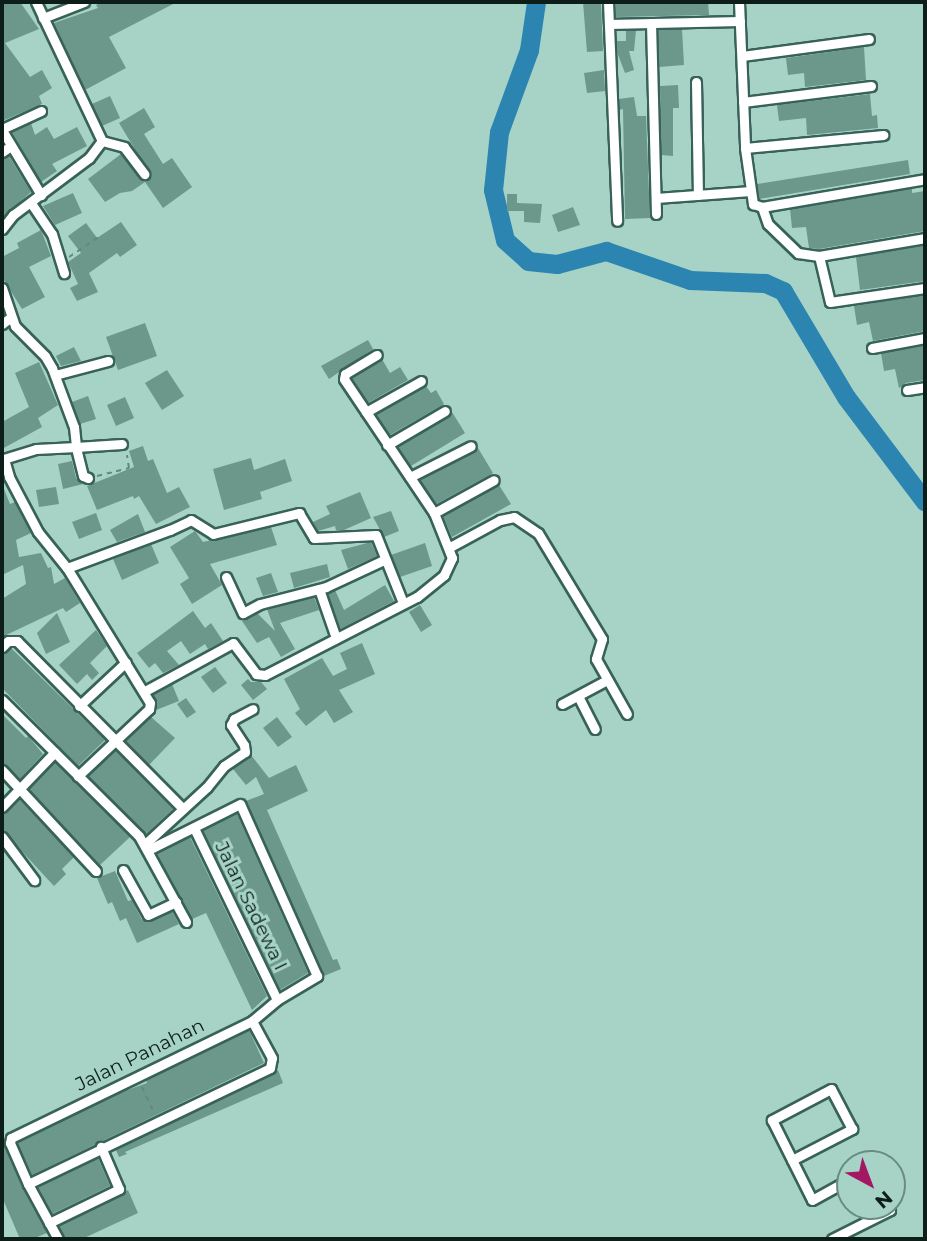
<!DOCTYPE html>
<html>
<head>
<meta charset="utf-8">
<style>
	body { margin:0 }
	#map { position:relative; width:927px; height:1241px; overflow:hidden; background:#a6d3c6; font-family:Montserrat,sans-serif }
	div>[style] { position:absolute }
	.river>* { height:19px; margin:-9.5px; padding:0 9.5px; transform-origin:9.5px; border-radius:9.5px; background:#2c85b1 }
	.building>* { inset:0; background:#6c978b }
	.path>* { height:2px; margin-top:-1px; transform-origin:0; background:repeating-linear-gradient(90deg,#65877d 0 5px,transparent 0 10px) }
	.roads { filter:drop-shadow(2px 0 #386257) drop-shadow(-2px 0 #386257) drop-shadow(0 2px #386257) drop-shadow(0 -2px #386257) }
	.minor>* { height:9px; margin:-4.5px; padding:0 4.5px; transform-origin:4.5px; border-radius:4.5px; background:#fff }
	span { translate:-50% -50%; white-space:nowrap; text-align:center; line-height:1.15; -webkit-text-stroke:6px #a6d3c6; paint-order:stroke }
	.street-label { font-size:19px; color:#0d1e19 }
	.frame { position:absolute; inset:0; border:4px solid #0d1e19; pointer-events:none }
	.north { position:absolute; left:836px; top:1150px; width:70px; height:70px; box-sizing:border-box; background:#a6d3c6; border:2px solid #698b81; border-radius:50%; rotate:139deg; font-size:19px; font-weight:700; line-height:28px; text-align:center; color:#0d1e19 }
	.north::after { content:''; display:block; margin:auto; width:24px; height:32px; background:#a31862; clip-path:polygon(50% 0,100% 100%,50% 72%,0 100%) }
</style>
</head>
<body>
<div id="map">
	<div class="river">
		<div style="left:536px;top:2px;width:49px;rotate:98.3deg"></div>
		<div style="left:529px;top:50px;width:87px;rotate:110.1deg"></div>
		<div style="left:499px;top:132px;width:58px;rotate:95.9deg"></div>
		<div style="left:493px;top:190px;width:51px;rotate:76.5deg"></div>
		<div style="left:505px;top:240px;width:31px;rotate:42deg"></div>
		<div style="left:528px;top:261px;width:29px;rotate:6deg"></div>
		<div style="left:557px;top:264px;width:51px;rotate:-14.9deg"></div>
		<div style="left:606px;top:251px;width:89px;rotate:19deg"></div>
		<div style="left:690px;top:280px;width:75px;rotate:2.3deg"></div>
		<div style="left:765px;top:283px;width:20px;rotate:24deg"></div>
		<div style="left:783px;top:291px;width:123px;rotate:59.3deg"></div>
		<div style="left:846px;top:397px;width:131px;rotate:53deg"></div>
	</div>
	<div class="building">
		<div style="clip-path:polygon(2px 2px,20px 2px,39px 29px,5px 43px,30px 77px,42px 70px,52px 88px,39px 96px,42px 104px,2px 121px)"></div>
		<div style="clip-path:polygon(102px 2px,177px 2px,109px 37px,126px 68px,85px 90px,54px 23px,98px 8px,96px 5px)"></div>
		<div style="clip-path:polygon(583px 2px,601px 2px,603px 51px,587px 52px)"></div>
		<div style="clip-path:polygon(615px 2px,708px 2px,709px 15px,616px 17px)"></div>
		<div style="clip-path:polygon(682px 29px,684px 65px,659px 67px,658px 30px)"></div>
		<div style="clip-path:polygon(636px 30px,634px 51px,629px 51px,634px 70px,625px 73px,617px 52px,617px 41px,626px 41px,626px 31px)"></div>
		<div style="clip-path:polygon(864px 47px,866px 80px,805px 87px,804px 73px,788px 75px,786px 58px)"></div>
		<div style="clip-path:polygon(604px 70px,605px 91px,587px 93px,584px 73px)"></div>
		<div style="clip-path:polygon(678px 85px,679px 108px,673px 108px,673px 156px,661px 155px,660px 86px)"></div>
		<div style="clip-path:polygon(870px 94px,872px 116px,877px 115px,878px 128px,807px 135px,806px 118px,779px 121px,777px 105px)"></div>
		<div style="clip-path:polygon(110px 96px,120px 118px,102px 126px,92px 104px)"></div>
		<div style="clip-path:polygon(634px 97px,637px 116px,646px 116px,650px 218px,625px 219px,623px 109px,619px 110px,619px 99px)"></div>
		<div style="clip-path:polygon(144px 108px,155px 127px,144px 134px,163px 164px,172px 158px,192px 187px,163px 208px,145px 182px,132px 191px,120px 193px,105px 202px,88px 179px,121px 154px,141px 180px,151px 176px,119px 123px)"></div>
		<div style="clip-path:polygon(31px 123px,35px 135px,47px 127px,54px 139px,77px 127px,87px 146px,52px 164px,57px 171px,41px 182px,12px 132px)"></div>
		<div style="clip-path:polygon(9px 156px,31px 192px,2px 218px,2px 160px)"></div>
		<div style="clip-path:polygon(908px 160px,910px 174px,759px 199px,757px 184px)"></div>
		<div style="clip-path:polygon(912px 188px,912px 193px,925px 191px,925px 231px,819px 249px,809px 248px,806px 227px,792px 228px,790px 209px)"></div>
		<div style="clip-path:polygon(73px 193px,82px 213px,55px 225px,43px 206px)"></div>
		<div style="clip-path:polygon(507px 194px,517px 194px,517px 203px,542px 204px,540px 223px,524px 222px,524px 211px,507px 211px)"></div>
		<div style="clip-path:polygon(573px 207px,580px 225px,558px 232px,552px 215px)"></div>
		<div style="clip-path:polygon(121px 222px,137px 245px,120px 257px,117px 253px,89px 273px,98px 292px,77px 301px,70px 288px,78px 284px,68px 262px,81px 253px,68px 236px,86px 223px,97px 238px)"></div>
		<div style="clip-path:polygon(41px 230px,51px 256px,29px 267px,45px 297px,22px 309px,2px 277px,2px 257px,19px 248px,17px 243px)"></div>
		<div style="clip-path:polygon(925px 245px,925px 281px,860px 290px,856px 257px)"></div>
		<div style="clip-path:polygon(925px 295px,925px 331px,873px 341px,869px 322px,857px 325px,854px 306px)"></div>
		<div style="clip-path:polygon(145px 323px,157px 356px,118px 370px,106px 337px)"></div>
		<div style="clip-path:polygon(368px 340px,373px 349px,329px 379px,321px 366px)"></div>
		<div style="clip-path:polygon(925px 345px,925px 380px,906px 383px,899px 388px,895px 369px,884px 371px,881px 353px)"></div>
		<div style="clip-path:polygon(74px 347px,81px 361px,61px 366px,56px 356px)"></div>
		<div style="clip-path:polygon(382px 359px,390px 373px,400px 367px,408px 380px,368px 403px,352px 378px)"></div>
		<div style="clip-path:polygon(39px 362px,58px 405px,38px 418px,42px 427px,2px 449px,2px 422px,29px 407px,15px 373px)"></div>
		<div style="clip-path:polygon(167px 370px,184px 396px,162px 410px,145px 383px)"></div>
		<div style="clip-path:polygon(426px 386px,431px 393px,436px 390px,444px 404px,390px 435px,376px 414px)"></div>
		<div style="clip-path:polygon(88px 396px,96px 419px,80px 424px,72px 402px)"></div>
		<div style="clip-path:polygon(125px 397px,134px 418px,116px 426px,107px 405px)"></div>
		<div style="clip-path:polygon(452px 412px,465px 433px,411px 466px,398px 447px,449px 417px)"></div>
		<div style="clip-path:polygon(143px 446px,148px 461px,153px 459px,167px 493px,179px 487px,190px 507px,156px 524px,139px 496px,134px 499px,133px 496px,97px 510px,87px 486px,134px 467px,129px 451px)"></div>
		<div style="clip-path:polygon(478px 448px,493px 473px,436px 504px,420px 480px)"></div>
		<div style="clip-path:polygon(251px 458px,254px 470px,285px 459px,292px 481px,260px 492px,262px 499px,224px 510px,213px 469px)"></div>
		<div style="clip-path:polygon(72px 461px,76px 478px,83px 484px,63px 489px,58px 464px)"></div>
		<div style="clip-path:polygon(2px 484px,10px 504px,15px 502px,31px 533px,16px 540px,19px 557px,41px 553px,48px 568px,51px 567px,54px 584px,65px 578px,80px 603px,66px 612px,63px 608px,2px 637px,2px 599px,26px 584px,23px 565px,2px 575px)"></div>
		<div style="clip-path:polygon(499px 485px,511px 504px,452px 537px,443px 516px)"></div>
		<div style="clip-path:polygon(56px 487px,59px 504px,39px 507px,36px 490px)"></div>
		<div style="clip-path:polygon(360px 492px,371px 518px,344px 530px,336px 530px,335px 526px,318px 531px,313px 522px,330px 514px,326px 506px)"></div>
		<div style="clip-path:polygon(391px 511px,399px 531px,384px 537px,373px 517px)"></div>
		<div style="clip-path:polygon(96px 513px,102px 530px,79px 539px,72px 522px)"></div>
		<div style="clip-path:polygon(138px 514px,145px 532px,117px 542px,110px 530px)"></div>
		<div style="clip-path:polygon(271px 527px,277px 545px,210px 564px,222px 585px,192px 604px,180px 584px,189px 578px,170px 547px,195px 531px,203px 542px)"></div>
		<div style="clip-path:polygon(371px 542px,377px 556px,348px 569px,341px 550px)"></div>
		<div style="clip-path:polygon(425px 543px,432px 566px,400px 577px,391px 555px)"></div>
		<div style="clip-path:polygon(151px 544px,159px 563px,122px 580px,113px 559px)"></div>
		<div style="clip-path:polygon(327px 564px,330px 577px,294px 588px,290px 573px)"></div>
		<div style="clip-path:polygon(271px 573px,278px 592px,263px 596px,256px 578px)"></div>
		<div style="clip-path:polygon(385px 585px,394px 601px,340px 629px,328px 594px,335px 590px,344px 610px)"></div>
		<div style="clip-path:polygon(314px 597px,319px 610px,280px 623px,295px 649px,281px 657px,269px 637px,257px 643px,242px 621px,257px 613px,275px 631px,267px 609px)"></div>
		<div style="clip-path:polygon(420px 605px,432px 625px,421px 632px,409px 612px)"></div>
		<div style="clip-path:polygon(193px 611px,205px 628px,211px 623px,223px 641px,208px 649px,205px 644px,190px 654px,181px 641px,167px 651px,179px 665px,163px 673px,155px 663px,149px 668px,137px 653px)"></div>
		<div style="clip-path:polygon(57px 613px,70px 642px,46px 654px,37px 633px)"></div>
		<div style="clip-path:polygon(96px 630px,107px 646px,90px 663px,99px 673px,92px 680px,87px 674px,77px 684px,59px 665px)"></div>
		<div style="clip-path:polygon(362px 643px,375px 674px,339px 690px,353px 712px,334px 723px,326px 710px,306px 726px,295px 713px,300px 709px,284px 679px,322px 658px,333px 676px,347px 669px,340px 653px)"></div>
		<div style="clip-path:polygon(11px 648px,105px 740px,78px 766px,2px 688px,2px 654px)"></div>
		<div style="clip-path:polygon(215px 667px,227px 683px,213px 693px,201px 677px)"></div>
		<div style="clip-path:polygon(248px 679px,251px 682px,261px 682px,267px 689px,253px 700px,241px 685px)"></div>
		<div style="clip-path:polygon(172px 684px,179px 701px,156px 710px,153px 695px)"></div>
		<div style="clip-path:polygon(186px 698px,196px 712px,187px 718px,177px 704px)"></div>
		<div style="clip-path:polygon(2px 714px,26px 738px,28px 736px,43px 754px,20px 779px,2px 763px)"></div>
		<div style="clip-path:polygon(151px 717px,175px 738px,149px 765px,126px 741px)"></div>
		<div style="clip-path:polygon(277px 717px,292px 737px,278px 747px,263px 728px)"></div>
		<div style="clip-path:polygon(115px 750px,173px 809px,146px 834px,88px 776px)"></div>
		<div style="clip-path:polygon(251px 755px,269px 778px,296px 765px,308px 791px,267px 810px,333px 960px,337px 959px,341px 969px,324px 976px,246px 801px,264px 794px,256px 777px,246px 785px,233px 769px)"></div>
		<div style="clip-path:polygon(55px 762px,130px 837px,100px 865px,29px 789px)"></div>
		<div style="clip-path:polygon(19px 799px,74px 857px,62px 869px,66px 874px,54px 886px,2px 830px,2px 814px)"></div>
		<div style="clip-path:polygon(237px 814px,308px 973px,280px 990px,203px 830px)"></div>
		<div style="clip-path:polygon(190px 837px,267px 996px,252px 1010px,206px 913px,192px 919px,157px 854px)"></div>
		<div style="clip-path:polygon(115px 871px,128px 901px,132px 900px,142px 920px,150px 922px,172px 911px,179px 924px,137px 943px,126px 918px,120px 921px,112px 902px,108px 904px,97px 878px)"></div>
		<div style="clip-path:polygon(249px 1030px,264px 1063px,32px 1175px,17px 1143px,119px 1093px,147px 1083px,146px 1080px)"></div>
		<div style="clip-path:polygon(278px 1070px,283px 1083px,125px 1152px,127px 1154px,119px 1157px,116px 1150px)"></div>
		<div style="clip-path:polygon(3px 1143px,22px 1187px,47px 1233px,32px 1239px,20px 1239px,2px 1197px)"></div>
		<div style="clip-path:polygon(98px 1158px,110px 1186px,52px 1214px,38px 1187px)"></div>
		<div style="clip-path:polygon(128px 1190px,138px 1213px,82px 1239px,65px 1239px,59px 1226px)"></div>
	</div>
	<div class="path">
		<div style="left:69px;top:257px;width:36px;rotate:-34deg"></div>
		<div style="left:97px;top:476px;width:33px;rotate:-14deg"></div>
		<div style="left:129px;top:468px;width:13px;rotate:-99deg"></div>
		<div style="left:142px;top:1087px;width:29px;rotate:65deg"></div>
	</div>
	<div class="roads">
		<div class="minor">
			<div style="left:608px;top:2px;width:219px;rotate:87.6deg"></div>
			<div style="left:739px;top:2px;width:146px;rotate:87.6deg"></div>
			<div style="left:745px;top:148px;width:57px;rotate:81.9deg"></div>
			<div style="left:753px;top:204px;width:9px;rotate:18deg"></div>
			<div style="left:762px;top:207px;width:165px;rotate:-9.7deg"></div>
			<div style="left:43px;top:18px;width:44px;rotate:-21.3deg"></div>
			<div style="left:651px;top:23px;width:191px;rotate:88.5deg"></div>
			<div style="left:609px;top:24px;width:131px;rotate:-1.3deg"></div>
			<div style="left:742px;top:56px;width:128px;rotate:-7.6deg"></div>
			<div style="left:696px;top:82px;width:113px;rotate:89deg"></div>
			<div style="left:743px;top:102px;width:129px;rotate:-7.1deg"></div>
			<div style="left:2px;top:129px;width:43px;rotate:-24.8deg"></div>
			<div style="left:2px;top:130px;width:76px;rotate:59deg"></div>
			<div style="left:102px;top:141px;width:23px;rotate:15deg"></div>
			<div style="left:124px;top:147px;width:34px;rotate:53deg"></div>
			<div style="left:745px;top:148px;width:139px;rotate:-5.4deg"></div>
			<div style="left:2px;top:152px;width:11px;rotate:-34deg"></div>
			<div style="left:656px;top:198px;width:95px;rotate:-4.2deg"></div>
			<div style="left:31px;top:203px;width:37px;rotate:56deg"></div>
			<div style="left:52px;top:234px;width:41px;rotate:72.9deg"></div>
			<div style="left:762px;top:207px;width:18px;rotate:71deg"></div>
			<div style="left:768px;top:224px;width:42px;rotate:44deg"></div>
			<div style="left:798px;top:253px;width:21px;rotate:8deg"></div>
			<div style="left:819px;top:256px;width:47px;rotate:76.6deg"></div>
			<div style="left:830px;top:302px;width:96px;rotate:-8.4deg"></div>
			<div style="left:2px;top:229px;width:18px;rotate:-52deg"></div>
			<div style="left:13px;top:215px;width:95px;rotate:-36.9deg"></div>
			<div style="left:89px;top:158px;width:21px;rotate:-53deg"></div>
			<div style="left:102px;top:141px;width:154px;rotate:-115.4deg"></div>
			<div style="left:819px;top:256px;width:108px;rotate:-9.6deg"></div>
			<div style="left:2px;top:288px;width:40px;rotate:71.1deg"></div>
			<div style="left:15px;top:326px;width:42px;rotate:45deg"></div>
			<div style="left:45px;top:356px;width:14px;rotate:60deg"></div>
			<div style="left:52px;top:368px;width:63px;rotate:69.6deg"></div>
			<div style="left:74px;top:427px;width:20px;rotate:84deg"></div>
			<div style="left:76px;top:447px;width:40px;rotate:177.1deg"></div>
			<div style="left:36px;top:449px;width:34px;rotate:163deg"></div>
			<div style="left:4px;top:459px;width:19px;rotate:74deg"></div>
			<div style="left:9px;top:477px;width:62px;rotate:62.2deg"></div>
			<div style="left:38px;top:532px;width:46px;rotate:51.1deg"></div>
			<div style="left:67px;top:568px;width:158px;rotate:58.4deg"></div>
			<div style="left:150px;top:703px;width:6px;rotate:99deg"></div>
			<div style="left:149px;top:709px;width:98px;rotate:136.7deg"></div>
			<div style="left:2px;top:324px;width:11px;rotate:-38deg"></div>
			<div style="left:872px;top:348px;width:54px;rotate:-10.7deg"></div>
			<div style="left:55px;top:375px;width:55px;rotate:-14.8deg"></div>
			<div style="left:907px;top:390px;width:18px;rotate:-9deg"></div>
			<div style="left:366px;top:412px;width:63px;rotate:-29.4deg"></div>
			<div style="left:387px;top:445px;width:67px;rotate:-30.4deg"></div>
			<div style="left:410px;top:477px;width:68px;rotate:-26.9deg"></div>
			<div style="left:88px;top:478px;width:5px;rotate:-158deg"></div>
			<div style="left:83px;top:476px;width:30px;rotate:-104deg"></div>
			<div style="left:76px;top:447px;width:46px;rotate:-3.7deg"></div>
			<div style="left:434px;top:513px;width:68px;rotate:-28.8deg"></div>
			<div style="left:450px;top:547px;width:57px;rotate:-28.4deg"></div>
			<div style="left:500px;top:520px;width:14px;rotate:-12deg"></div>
			<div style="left:514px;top:517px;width:29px;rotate:34deg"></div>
			<div style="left:538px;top:533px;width:124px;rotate:58.9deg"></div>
			<div style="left:602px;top:639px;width:21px;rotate:107deg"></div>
			<div style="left:596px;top:659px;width:63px;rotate:60.6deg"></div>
			<div style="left:67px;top:568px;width:110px;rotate:-20.3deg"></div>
			<div style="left:170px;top:530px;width:23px;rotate:-25deg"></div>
			<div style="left:191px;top:520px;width:26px;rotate:32deg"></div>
			<div style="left:213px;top:534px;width:89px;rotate:-13.7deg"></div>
			<div style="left:299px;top:513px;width:29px;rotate:59deg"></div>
			<div style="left:314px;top:538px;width:62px;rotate:-2.8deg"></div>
			<div style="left:376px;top:535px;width:73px;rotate:68.3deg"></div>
			<div style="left:226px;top:577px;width:40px;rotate:65deg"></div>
			<div style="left:243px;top:613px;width:19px;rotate:-28deg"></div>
			<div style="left:260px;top:604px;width:68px;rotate:-14.4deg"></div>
			<div style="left:326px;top:587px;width:64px;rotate:-25deg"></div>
			<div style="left:319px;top:589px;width:52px;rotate:70.9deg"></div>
			<div style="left:2px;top:647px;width:8px;rotate:-45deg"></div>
			<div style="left:8px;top:641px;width:9px"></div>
			<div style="left:17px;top:641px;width:236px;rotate:45.3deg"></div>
			<div style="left:145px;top:691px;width:100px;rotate:-28.6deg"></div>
			<div style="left:233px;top:643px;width:39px;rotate:53deg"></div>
			<div style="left:256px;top:674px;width:9px;rotate:6deg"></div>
			<div style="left:265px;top:675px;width:171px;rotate:-27.2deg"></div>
			<div style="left:417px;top:597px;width:35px;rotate:-39deg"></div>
			<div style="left:444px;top:575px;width:19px;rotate:-65deg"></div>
			<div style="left:452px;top:558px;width:48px;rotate:-111.8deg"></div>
			<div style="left:434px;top:513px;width:161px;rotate:-123.9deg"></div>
			<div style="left:344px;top:379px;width:5px;rotate:-79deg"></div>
			<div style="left:345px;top:374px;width:37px;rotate:-31deg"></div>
			<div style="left:578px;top:696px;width:37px;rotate:63deg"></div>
			<div style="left:2px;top:700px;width:193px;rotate:44.8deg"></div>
			<div style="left:139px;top:836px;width:98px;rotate:61.3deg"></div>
			<div style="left:562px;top:704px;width:51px;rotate:-28.1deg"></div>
			<div style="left:79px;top:706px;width:64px;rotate:-43.1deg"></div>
			<div style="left:2px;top:770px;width:138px;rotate:47.1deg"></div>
			<div style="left:2px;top:807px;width:76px;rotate:-46.1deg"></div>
			<div style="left:194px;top:828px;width:191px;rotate:64.2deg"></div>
			<div style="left:2px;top:837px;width:54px;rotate:53.3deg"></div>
			<div style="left:145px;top:844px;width:84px;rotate:-42.6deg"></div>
			<div style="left:207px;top:787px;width:27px;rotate:-51deg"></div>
			<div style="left:224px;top:766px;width:25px;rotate:-34deg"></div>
			<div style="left:245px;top:752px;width:7px;rotate:-98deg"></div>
			<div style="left:244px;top:745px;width:24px;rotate:-123deg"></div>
			<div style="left:231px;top:725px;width:7px;rotate:-63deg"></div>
			<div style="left:234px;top:719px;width:21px;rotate:-28deg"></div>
			<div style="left:123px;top:870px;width:51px;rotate:60.9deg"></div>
			<div style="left:148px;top:915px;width:31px;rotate:-25deg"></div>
			<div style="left:792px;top:1160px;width:68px;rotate:-27.3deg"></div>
			<div style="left:852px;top:1129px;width:45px;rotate:-117.7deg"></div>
			<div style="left:831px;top:1089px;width:67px;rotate:152.3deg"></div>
			<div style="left:772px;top:1120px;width:89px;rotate:63.4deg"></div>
			<div style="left:812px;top:1200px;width:43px;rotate:-28.9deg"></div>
			<div style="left:28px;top:1184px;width:268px;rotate:-25.6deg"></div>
			<div style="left:270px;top:1068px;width:10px;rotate:-79deg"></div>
			<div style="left:272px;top:1058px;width:42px;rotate:-118.4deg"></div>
			<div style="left:49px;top:1223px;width:78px;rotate:-25.9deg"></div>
			<div style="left:119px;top:1189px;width:46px;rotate:-113.2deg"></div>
			<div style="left:58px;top:1239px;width:63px;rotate:-118.6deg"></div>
			<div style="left:28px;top:1184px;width:45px;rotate:-113.7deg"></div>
			<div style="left:10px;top:1143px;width:5px;rotate:-79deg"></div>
			<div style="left:11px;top:1138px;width:268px;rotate:-25.9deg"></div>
			<div style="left:252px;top:1021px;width:33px;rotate:-40deg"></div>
			<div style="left:277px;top:1000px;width:47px;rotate:-31deg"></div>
			<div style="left:317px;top:976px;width:188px;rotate:-114.1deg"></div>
			<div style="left:240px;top:804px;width:103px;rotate:153.4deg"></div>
			<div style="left:832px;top:1239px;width:65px;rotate:-26.6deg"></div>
			<div style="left:890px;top:1210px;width:4px;rotate:-117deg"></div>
		</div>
	</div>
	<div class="street-label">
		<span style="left:251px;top:906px;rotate:64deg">Jalan Sadewa I</span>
		<span style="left:140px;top:1055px;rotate:-26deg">Jalan Panahan</span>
	</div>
	<div class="frame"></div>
	<div class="north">N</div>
</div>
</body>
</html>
